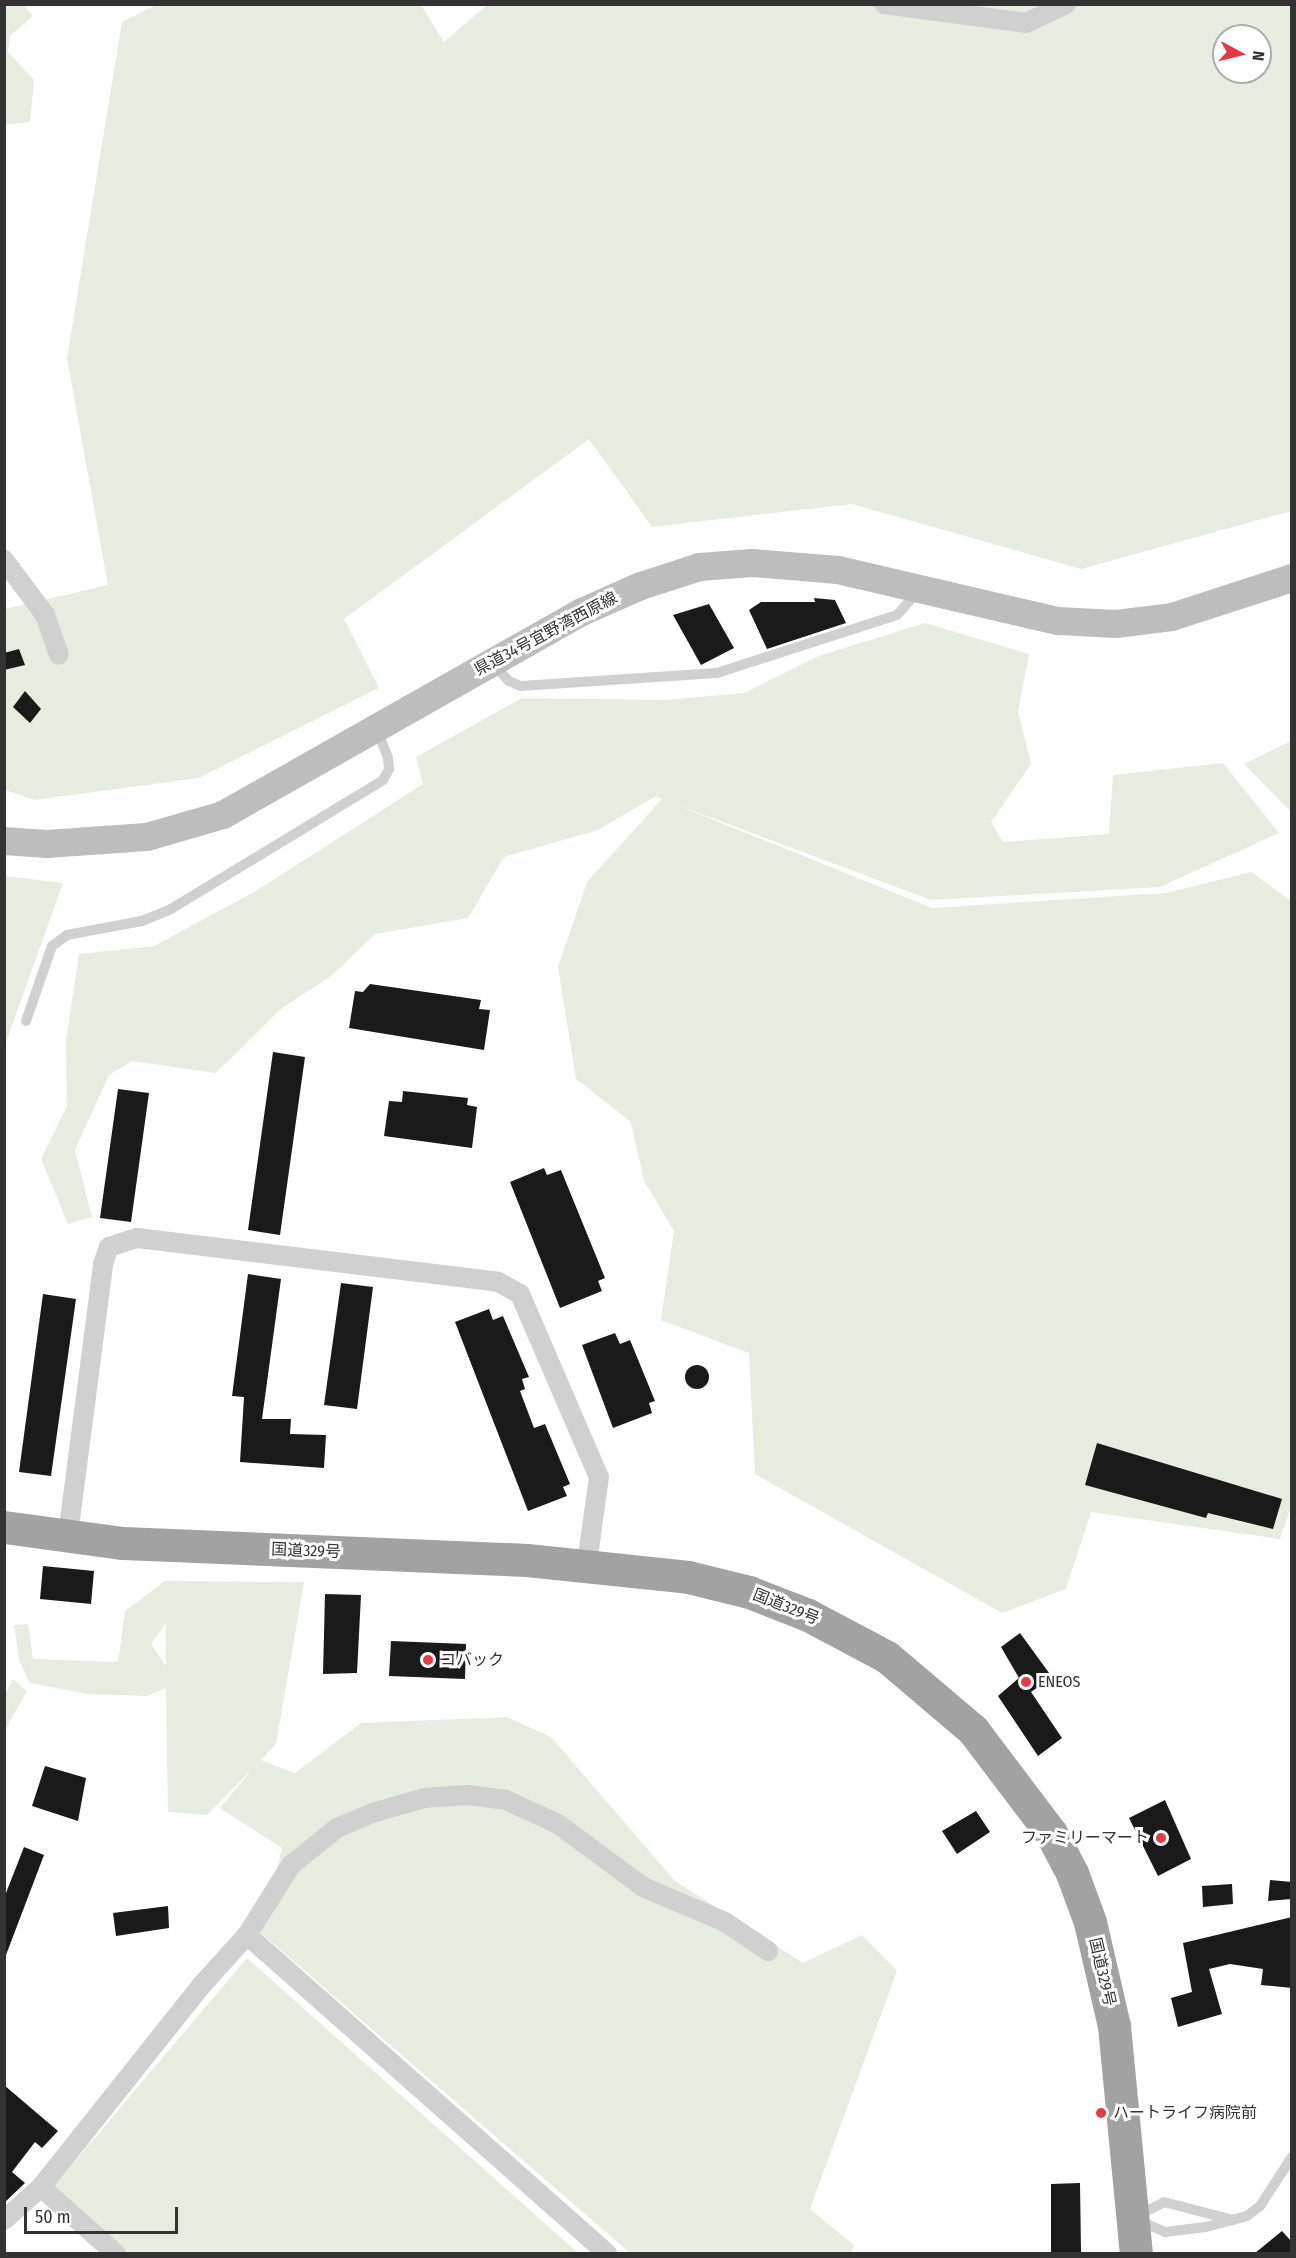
<!DOCTYPE html>
<html>
<head>
<meta charset="utf-8">
<style>
	body { margin:0 }
	#map { position:relative; width:1296px; height:2258px; overflow:hidden; background:#fff; font-family:"Fira Sans Condensed","Noto Sans JP",sans-serif }
	div>[style] { position:absolute }
	.green>* { inset:0; background:#e6ecdf }
	.building>* { inset:0; background:#1a1a1a }
	.round { border-radius:50% }
	.service>* { height:10px; margin:-5px; padding:0 5px; transform-origin:5px; border-radius:5px; background:#d0d0d0 }
	.minor>* { height:20px; margin:-10px; padding:0 10px; transform-origin:10px; border-radius:10px; background:#d0d0d0 }
	.secondary>* { height:28px; margin:-14px; padding:0 14px; transform-origin:14px; border-radius:14px; background:#bdbdbd }
	.trunk>* { height:33px; margin:-16.5px; padding:0 16.5px; transform-origin:16.5px; border-radius:16.5px; background:#a2a2a2 }
	.dots>* { width:16px; height:16px; translate:-50% -50%; box-sizing:border-box; border:3px solid #fff; border-radius:50% }
	span { translate:-50% -50%; white-space:nowrap; text-align:center; line-height:1.15; -webkit-text-stroke:6px #fff; paint-order:stroke }
	.street-label { font-size:16px; color:#333 }
	.poi-label { font-size:16px; color:#333 }
	.left { translate:0 -50%; text-align:left }
	.right { translate:-100% -50%; text-align:right }
	.frame { position:absolute; inset:0; border:6px solid #333; pointer-events:none }
	.north { position:absolute; left:1212px; top:24px; width:60px; height:60px; box-sizing:border-box; background:#fff; border:2px solid #adadad; border-radius:50%; rotate:97deg; font-size:16px; font-weight:700; line-height:24px; text-align:center; color:#333 }
	.north::after { content:''; display:block; margin:auto; width:21px; height:27px; background:#e63946; clip-path:polygon(50% 0,100% 100%,50% 72%,0 100%) }
	.scale { position:absolute; left:24px; top:2207px; width:154px; height:27px; box-sizing:border-box; border:3px solid #333; border-top:0; padding-left:8px; font-size:18px; line-height:21px; white-space:nowrap; color:#333; -webkit-text-stroke:4px #fff; paint-order:stroke }
</style>
</head>
<body>
<div id="map">
	<div class="green">
		<div style="clip-path:polygon(5px 4px,24px 5px,33px 16px,10px 36px,8px 52px,34px 80px,30px 122px,5px 125px)"></div>
		<div style="clip-path:polygon(evenodd,488px 4px,1291px 5px,1291px 511px,1081px 569px,852px 504px,652px 527px,589px 439px,344px 619px,379px 688px,199px 778px,34px 800px,5px 790px,5px 609px,108px 585px,67px 358px,122px 22px,156px 5px,421px 5px,444px 42px,488px 4px,1224px 36px,1260px 36px,1260px 72px,1224px 72px,1224px 36px)"></div>
		<div style="clip-path:polygon(925px 623px,1029px 654px,1018px 711px,1031px 764px,991px 822px,1003px 842px,1109px 834px,1113px 775px,1223px 763px,1279px 833px,1160px 887px,931px 900px,667px 801px,932px 908px,1166px 893px,1251px 872px,1291px 901px,1291px 1507px,1280px 1539px,1091px 1512px,1066px 1589px,1002px 1613px,755px 1474px,749px 1353px,661px 1320px,674px 1231px,644px 1181px,631px 1122px,576px 1079px,558px 967px,587px 882px,662px 799px,656px 796px,598px 830px,504px 857px,468px 918px,375px 934px,331px 976px,282px 1008px,216px 1073px,132px 1061px,109px 1075px,75px 1150px,92px 1217px,68px 1224px,41px 1159px,67px 1106px,66px 1040px,79px 954px,154px 946px,256px 891px,423px 784px,416px 757px,522px 698px,665px 700px,744px 693px,819px 656px)"></div>
		<div style="clip-path:polygon(1291px 741px,1291px 812px,1244px 764px)"></div>
		<div style="clip-path:polygon(5px 876px,63px 883px,5px 1045px,4px 876px)"></div>
		<div style="clip-path:polygon(evenodd,165px 1581px,304px 1582px,276px 1744px,261px 1760px,295px 1773px,361px 1723px,507px 1717px,551px 1737px,675px 1881px,803px 1963px,862px 1935px,897px 1971px,810px 2209px,854px 2245px,851px 2253px,630px 2253px,261px 1933px,282px 1848px,220px 1808px,253px 1768px,207px 1815px,168px 1812px,166px 1688px,147px 1696px,88px 1694px,30px 1683px,19px 1660px,14px 1625px,28px 1624px,33px 1659px,118px 1662px,125px 1611px,165px 1581px,166px 1623px,166px 1666px,151px 1644px,166px 1623px)"></div>
		<div style="clip-path:polygon(13px 1679px,27px 1691px,5px 1730px,5px 1694px)"></div>
		<div style="clip-path:polygon(247px 1958px,578px 2253px,129px 2253px,54px 2186px)"></div>
	</div>
	<div class="building">
		<div style="clip-path:polygon(814px 598px,835px 600px,846px 623px,767px 649px,749px 610px,761px 602px,815px 602px)"></div>
		<div style="clip-path:polygon(709px 604px,734px 648px,701px 665px,673px 615px)"></div>
		<div style="clip-path:polygon(19px 649px,25px 665px,4px 670px,4px 653px)"></div>
		<div style="clip-path:polygon(25px 691px,41px 709px,30px 723px,13px 707px)"></div>
		<div style="clip-path:polygon(370px 984px,481px 1000px,479px 1009px,490px 1010px,484px 1050px,349px 1028px,355px 991px,363px 992px)"></div>
		<div style="clip-path:polygon(273px 1052px,305px 1057px,280px 1235px,248px 1230px)"></div>
		<div style="clip-path:polygon(118px 1089px,149px 1093px,131px 1222px,100px 1218px)"></div>
		<div style="clip-path:polygon(403px 1091px,468px 1098px,467px 1105px,477px 1107px,472px 1148px,384px 1136px,389px 1101px,402px 1102px)"></div>
		<div style="clip-path:polygon(544px 1168px,547px 1175px,561px 1170px,605px 1278px,598px 1281px,602px 1291px,560px 1308px,510px 1182px)"></div>
		<div style="clip-path:polygon(248px 1274px,281px 1279px,262px 1419px,291px 1419px,290px 1434px,326px 1435px,324px 1468px,240px 1462px,244px 1397px,232px 1396px)"></div>
		<div style="clip-path:polygon(341px 1283px,373px 1287px,357px 1409px,324px 1405px)"></div>
		<div style="clip-path:polygon(43px 1294px,76px 1299px,51px 1476px,19px 1472px)"></div>
		<div style="clip-path:polygon(489px 1309px,493px 1320px,503px 1316px,529px 1377px,522px 1379px,525px 1389px,520px 1391px,534px 1428px,545px 1424px,570px 1484px,563px 1487px,567px 1496px,528px 1511px,455px 1322px)"></div>
		<div style="clip-path:polygon(615px 1333px,620px 1344px,630px 1340px,655px 1401px,649px 1403px,652px 1413px,613px 1428px,582px 1345px)"></div>
		<div class="round" style="left:685px;top:1365px;width:24px;height:24px"></div>
		<div style="clip-path:polygon(1097px 1443px,1282px 1499px,1273px 1529px,1208px 1513px,1206px 1518px,1085px 1485px)"></div>
		<div style="clip-path:polygon(43px 1566px,94px 1571px,91px 1604px,40px 1599px)"></div>
		<div style="clip-path:polygon(325px 1594px,361px 1595px,357px 1673px,323px 1674px)"></div>
		<div style="clip-path:polygon(1020px 1633px,1052px 1677px,1031px 1692px,1062px 1738px,1038px 1756px,998px 1696px,1019px 1678px,1001px 1647px)"></div>
		<div style="clip-path:polygon(391px 1641px,466px 1644px,465px 1679px,389px 1676px)"></div>
		<div style="clip-path:polygon(45px 1766px,86px 1778px,78px 1821px,32px 1806px)"></div>
		<div style="clip-path:polygon(1165px 1800px,1191px 1859px,1158px 1876px,1129px 1818px)"></div>
		<div style="clip-path:polygon(976px 1811px,990px 1832px,957px 1854px,942px 1831px)"></div>
		<div style="clip-path:polygon(24px 1847px,44px 1855px,6px 1955px,4px 1898px)"></div>
		<div style="clip-path:polygon(1270px 1880px,1292px 1882px,1292px 1899px,1268px 1901px)"></div>
		<div style="clip-path:polygon(1232px 1884px,1233px 1904px,1203px 1907px,1202px 1886px)"></div>
		<div style="clip-path:polygon(168px 1906px,169px 1928px,116px 1936px,113px 1913px)"></div>
		<div style="clip-path:polygon(1292px 1917px,1292px 1988px,1261px 1985px,1263px 1969px,1230px 1964px,1209px 1969px,1222px 2014px,1178px 2027px,1171px 1998px,1192px 1992px,1183px 1943px)"></div>
		<div style="clip-path:polygon(4px 2085px,58px 2131px,42px 2148px,35px 2142px,12px 2172px,25px 2183px,4px 2203px)"></div>
		<div style="clip-path:polygon(1080px 2183px,1081px 2253px,1051px 2253px,1051px 2184px)"></div>
		<div style="clip-path:polygon(1282px 2231px,1292px 2242px,1292px 2253px,1255px 2253px)"></div>
	</div>
	<div class="service">
		<div style="left:493px;top:664px;width:23px;rotate:47deg"></div>
		<div style="left:509px;top:681px;width:13px;rotate:23deg"></div>
		<div style="left:521px;top:686px;width:196px;rotate:-3.8deg"></div>
		<div style="left:717px;top:673px;width:189px;rotate:-17.9deg"></div>
		<div style="left:897px;top:615px;width:30px;rotate:-48deg"></div>
		<div style="left:26px;top:1021px;width:79px;rotate:-70.9deg"></div>
		<div style="left:52px;top:946px;width:19px;rotate:-36deg"></div>
		<div style="left:67px;top:935px;width:76px;rotate:-10.6deg"></div>
		<div style="left:142px;top:921px;width:31px;rotate:-22deg"></div>
		<div style="left:171px;top:909px;width:248px;rotate:-31.3deg"></div>
		<div style="left:383px;top:780px;width:13px;rotate:-61deg"></div>
		<div style="left:389px;top:769px;width:11px;rotate:-95deg"></div>
		<div style="left:388px;top:758px;width:31px;rotate:-111deg"></div>
		<div style="left:1137px;top:2216px;width:30px;rotate:-27deg"></div>
		<div style="left:1164px;top:2202px;width:71px;rotate:14.6deg"></div>
		<div style="left:1138px;top:2220px;width:30px;rotate:24deg"></div>
		<div style="left:1165px;top:2232px;width:41px;rotate:-7deg"></div>
		<div style="left:1206px;top:2227px;width:42px;rotate:-15deg"></div>
		<div style="left:1247px;top:2216px;width:16px;rotate:-38deg"></div>
		<div style="left:1260px;top:2206px;width:59px;rotate:-56.9deg"></div>
	</div>
	<div class="minor">
		<div style="left:884px;top:4px;width:143px;rotate:7.6deg"></div>
		<div style="left:1026px;top:23px;width:44px;rotate:-25.4deg"></div>
		<div style="left:4px;top:560px;width:69px;rotate:53.3deg"></div>
		<div style="left:45px;top:615px;width:42px;rotate:70.7deg"></div>
		<div style="left:68px;top:1535px;width:273px;rotate:-82.6deg"></div>
		<div style="left:103px;top:1264px;width:18px;rotate:-71deg"></div>
		<div style="left:109px;top:1247px;width:29px;rotate:-18deg"></div>
		<div style="left:137px;top:1238px;width:364px;rotate:6.9deg"></div>
		<div style="left:498px;top:1282px;width:25px;rotate:29deg"></div>
		<div style="left:520px;top:1294px;width:199px;rotate:66.7deg"></div>
		<div style="left:599px;top:1477px;width:88px;rotate:97.9deg"></div>
		<div style="left:247px;top:1935px;width:481px;rotate:41.5deg"></div>
		<div style="left:41px;top:2187px;width:101px;rotate:41.8deg"></div>
		<div style="left:4px;top:2220px;width:50px;rotate:-41.7deg"></div>
		<div style="left:41px;top:2187px;width:256px;rotate:-51.5deg"></div>
		<div style="left:200px;top:1987px;width:70px;rotate:-47.9deg"></div>
		<div style="left:247px;top:1935px;width:83px;rotate:-57.8deg"></div>
		<div style="left:291px;top:1865px;width:59px;rotate:-38.8deg"></div>
		<div style="left:337px;top:1828px;width:38px;rotate:-23deg"></div>
		<div style="left:372px;top:1813px;width:54px;rotate:-16.1deg"></div>
		<div style="left:424px;top:1798px;width:43px;rotate:-4deg"></div>
		<div style="left:467px;top:1795px;width:39px;rotate:7deg"></div>
		<div style="left:506px;top:1800px;width:57px;rotate:24.8deg"></div>
		<div style="left:558px;top:1824px;width:106px;rotate:36.5deg"></div>
		<div style="left:643px;top:1887px;width:89px;rotate:23.1deg"></div>
		<div style="left:725px;top:1922px;width:52px;rotate:34deg"></div>
	</div>
	<div class="secondary">
		<div style="left:4px;top:841px;width:43px;rotate:4deg"></div>
		<div style="left:47px;top:844px;width:100px;rotate:-4deg"></div>
		<div style="left:147px;top:837px;width:79px;rotate:-16.1deg"></div>
		<div style="left:223px;top:815px;width:412px;rotate:-29.5deg"></div>
		<div style="left:582px;top:612px;width:64px;rotate:-23.8deg"></div>
		<div style="left:641px;top:586px;width:62px;rotate:-17.9deg"></div>
		<div style="left:700px;top:567px;width:52px;rotate:-4.4deg"></div>
		<div style="left:752px;top:563px;width:86px;rotate:4.7deg"></div>
		<div style="left:838px;top:570px;width:226px;rotate:13.1deg"></div>
		<div style="left:1058px;top:621px;width:58px;rotate:3deg"></div>
		<div style="left:1116px;top:624px;width:56px;rotate:-7.1deg"></div>
		<div style="left:1172px;top:617px;width:126px;rotate:-18deg"></div>
	</div>
	<div class="trunk">
		<div style="left:4px;top:1527px;width:120px;rotate:7.7deg"></div>
		<div style="left:123px;top:1543px;width:404px;rotate:2.4deg"></div>
		<div style="left:527px;top:1560px;width:162px;rotate:6deg"></div>
		<div style="left:688px;top:1577px;width:63px;rotate:13.8deg"></div>
		<div style="left:749px;top:1592px;width:63px;rotate:21.3deg"></div>
		<div style="left:808px;top:1615px;width:89px;rotate:28deg"></div>
		<div style="left:887px;top:1657px;width:113px;rotate:40.3deg"></div>
		<div style="left:973px;top:1730px;width:129px;rotate:52.9deg"></div>
		<div style="left:1051px;top:1833px;width:45px;rotate:62.3deg"></div>
		<div style="left:1072px;top:1873px;width:52px;rotate:69.8deg"></div>
		<div style="left:1090px;top:1922px;width:107px;rotate:77deg"></div>
		<div style="left:1114px;top:2026px;width:229px;rotate:84.5deg"></div>
	</div>
	<div class="dots">
		<div style="left:428px;top:1660px;background:#e63946"></div>
		<div style="left:1026px;top:1682px;background:#e63946"></div>
		<div style="left:1161px;top:1838px;background:#e63946"></div>
		<div style="left:1101px;top:2113px;background:#e63946"></div>
	</div>
	<div class="street-label">
		<span style="left:546px;top:634px;rotate:-28deg">県道34号宜野湾西原線</span>
		<span style="left:306px;top:1551px;rotate:2deg">国道329号</span>
		<span style="left:786px;top:1607px;rotate:22deg">国道329号</span>
		<span style="left:1102px;top:1972px;rotate:77deg">国道329号</span>
	</div>
	<div class="poi-label">
		<span class="left" style="left:440px;top:1660px">コバック</span>
		<span class="left" style="left:1038px;top:1682px">ENEOS</span>
		<span class="right" style="left:1149px;top:1838px">ファミリーマート</span>
		<span class="left" style="left:1113px;top:2113px">ハートライフ病院前</span>
	</div>
	<div class="frame"></div>
	<div class="north">N</div>
	<div class="scale">50 m</div>
</div>
</body>
</html>
